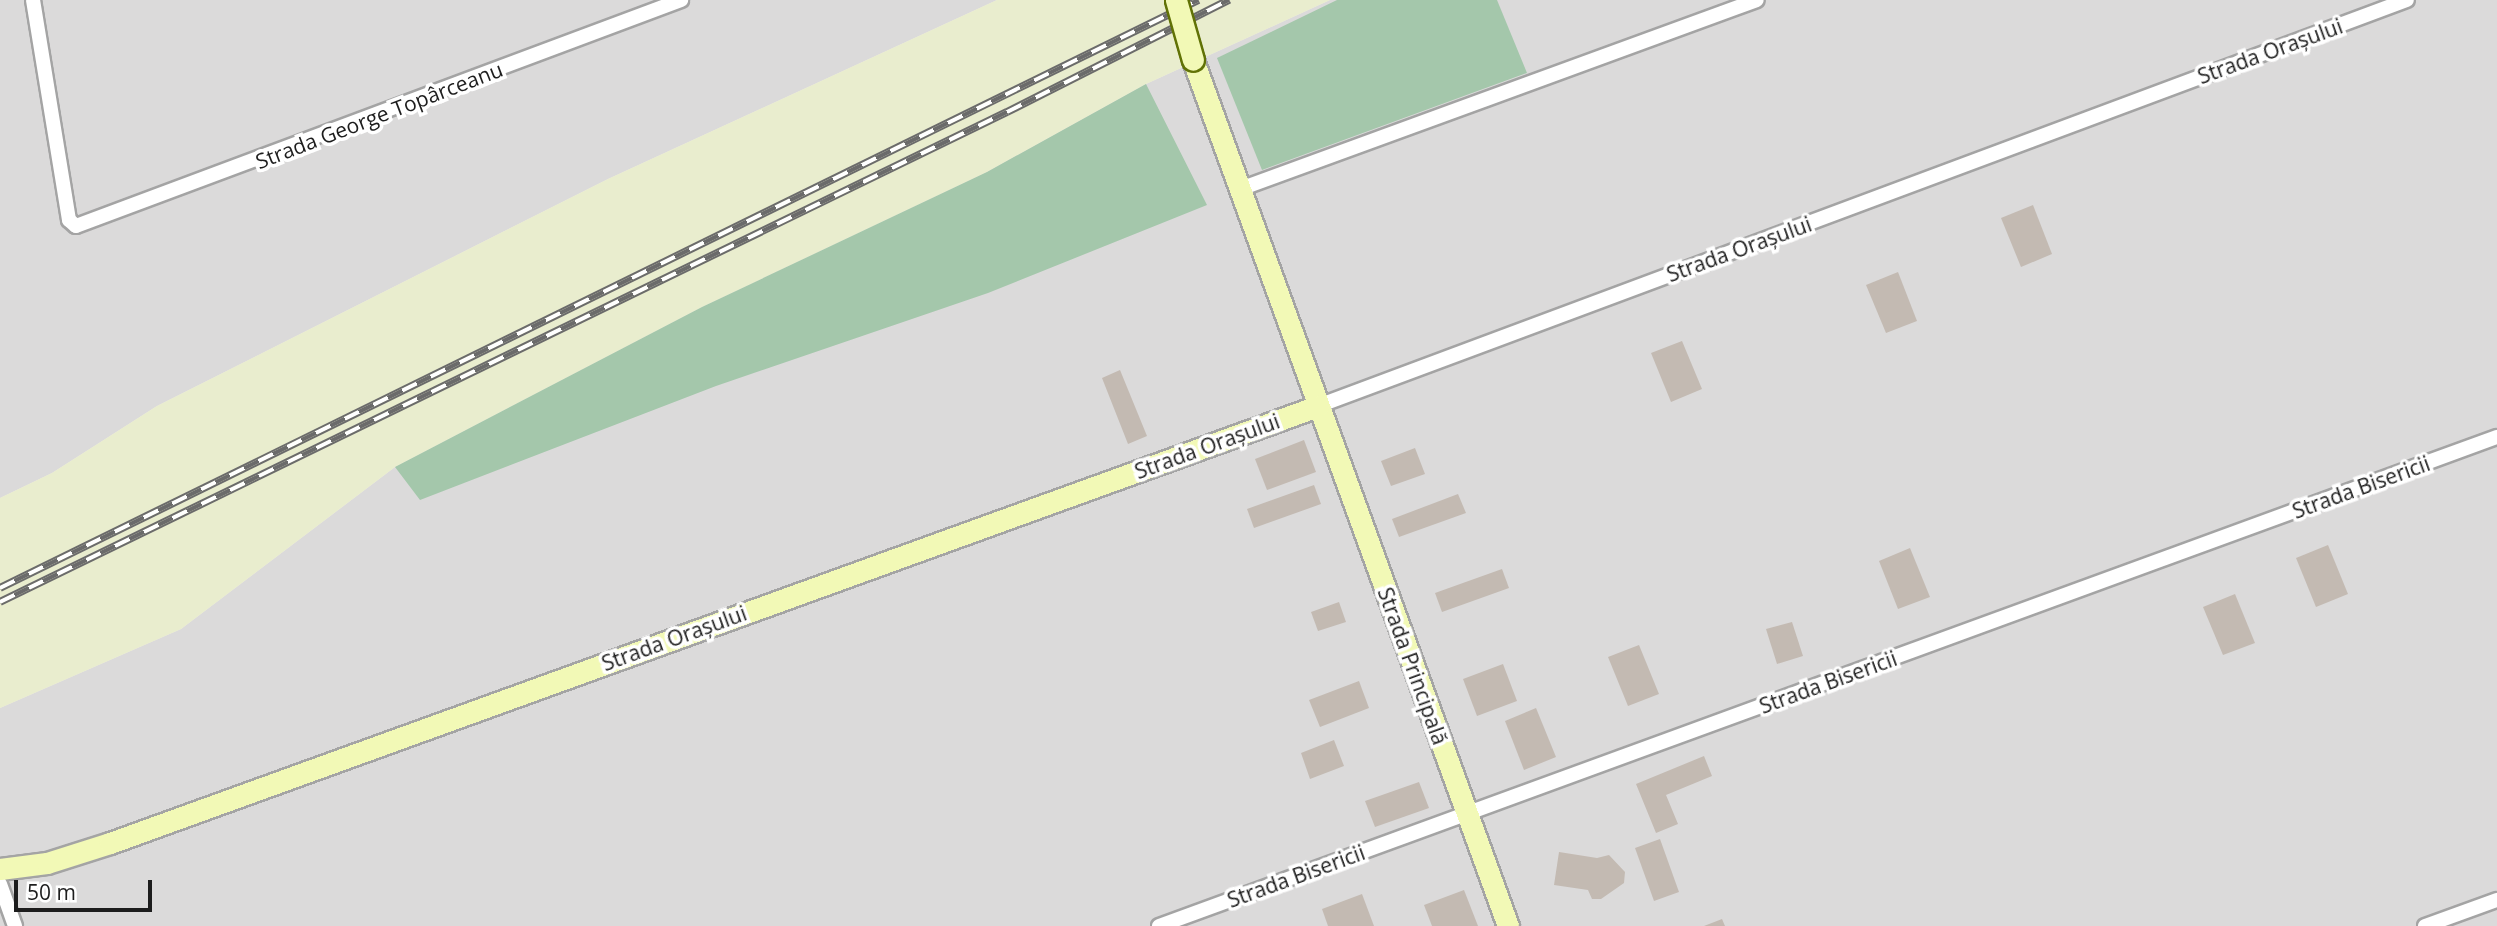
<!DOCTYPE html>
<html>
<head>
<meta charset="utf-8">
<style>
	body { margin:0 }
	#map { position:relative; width:2497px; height:926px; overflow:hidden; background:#eeebe3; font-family:"Open Sans",sans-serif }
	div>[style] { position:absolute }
	.residential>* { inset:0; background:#dbdada }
	.farmland>* { inset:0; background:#e9edce }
	.cemetery>* { inset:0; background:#a4c7ab }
	.building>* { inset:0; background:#c3bab2 }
	.roads { filter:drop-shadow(2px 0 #a4a4a4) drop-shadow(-2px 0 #a4a4a4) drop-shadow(0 2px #a4a4a4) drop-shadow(0 -2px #a4a4a4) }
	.street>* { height:14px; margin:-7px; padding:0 7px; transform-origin:7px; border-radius:7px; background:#fff }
	.secondary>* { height:21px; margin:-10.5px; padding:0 10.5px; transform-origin:10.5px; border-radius:10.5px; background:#f2f9b6 }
	.rail>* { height:8px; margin-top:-4px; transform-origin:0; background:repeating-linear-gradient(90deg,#fff 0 16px,#6b6b6b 0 32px); box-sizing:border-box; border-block:2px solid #6b6b6b }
	.bridges { filter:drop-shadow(2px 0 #617206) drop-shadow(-2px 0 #617206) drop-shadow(0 2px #617206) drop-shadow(0 -2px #617206) }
	.secondary-bridge>* { height:21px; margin:-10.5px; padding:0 10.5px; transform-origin:10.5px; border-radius:10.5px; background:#f2f9b6 }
	span { translate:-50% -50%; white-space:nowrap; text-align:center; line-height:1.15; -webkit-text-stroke:7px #fff; paint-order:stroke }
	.street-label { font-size:21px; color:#1d1d1d }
	.scale { position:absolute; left:14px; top:880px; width:138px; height:32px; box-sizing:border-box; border:4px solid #1d1d1d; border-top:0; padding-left:9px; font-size:21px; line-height:24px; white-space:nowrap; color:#1d1d1d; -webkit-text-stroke:5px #fff; paint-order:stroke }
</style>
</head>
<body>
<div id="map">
	<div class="residential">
		<div style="clip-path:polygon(0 0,997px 0,608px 179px,157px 406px,52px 473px,0 498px)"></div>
		<div style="clip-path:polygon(1330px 0,2497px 0,2497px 926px,0 926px,0 708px,181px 629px,395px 467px,987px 172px,1146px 84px)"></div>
	</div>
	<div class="farmland">
		<div style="clip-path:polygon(997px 0,1330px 0,1146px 84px,987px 172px,702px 307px,395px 467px,181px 629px,0 708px,0 498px,52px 473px,157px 406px,608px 179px)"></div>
	</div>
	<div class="cemetery">
		<div style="clip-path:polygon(1337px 0,1497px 0,1527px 73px,1262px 170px,1217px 58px)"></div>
		<div style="clip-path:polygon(1146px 84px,1207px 205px,988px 293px,716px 386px,420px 500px,395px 467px,702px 307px,987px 172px)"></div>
	</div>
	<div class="building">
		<div style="clip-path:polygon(2033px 205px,2052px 254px,2021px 267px,2001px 218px)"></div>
		<div style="clip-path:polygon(1898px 272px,1917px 321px,1886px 333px,1866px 285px)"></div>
		<div style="clip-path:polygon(1682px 341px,1702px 389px,1671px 402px,1651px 353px)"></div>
		<div style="clip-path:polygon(1120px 370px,1147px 436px,1128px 444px,1102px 378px)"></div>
		<div style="clip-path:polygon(1304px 440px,1316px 472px,1267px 490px,1255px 459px)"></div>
		<div style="clip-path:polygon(1415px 448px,1425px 474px,1391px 486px,1381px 461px)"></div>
		<div style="clip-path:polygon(1314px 485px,1321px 504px,1254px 528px,1247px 509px)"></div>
		<div style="clip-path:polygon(1458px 494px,1466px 513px,1399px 537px,1392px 519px)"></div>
		<div style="clip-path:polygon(2328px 545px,2348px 594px,2316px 607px,2296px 558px)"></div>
		<div style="clip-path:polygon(1910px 548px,1930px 597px,1898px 609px,1879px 561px)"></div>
		<div style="clip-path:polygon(1502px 569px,1509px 588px,1442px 612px,1435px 593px)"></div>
		<div style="clip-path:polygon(2235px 594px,2255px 643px,2223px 655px,2203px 607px)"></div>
		<div style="clip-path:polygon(1339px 602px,1346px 622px,1318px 631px,1311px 612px)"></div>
		<div style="clip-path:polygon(1792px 622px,1803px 656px,1777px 664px,1766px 629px)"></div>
		<div style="clip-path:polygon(1639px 645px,1659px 694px,1628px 706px,1608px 657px)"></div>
		<div style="clip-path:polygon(1503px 664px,1517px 701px,1477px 716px,1463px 679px)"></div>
		<div style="clip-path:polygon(1359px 681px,1369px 708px,1320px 727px,1309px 700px)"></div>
		<div style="clip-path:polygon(1536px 708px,1556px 757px,1524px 770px,1505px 721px)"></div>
		<div style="clip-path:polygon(1334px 740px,1344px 766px,1310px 779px,1301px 753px)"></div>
		<div style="clip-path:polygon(1704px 756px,1712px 776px,1666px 795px,1678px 824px,1656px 833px,1636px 784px)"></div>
		<div style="clip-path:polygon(1419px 782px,1429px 808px,1375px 827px,1365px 801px)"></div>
		<div style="clip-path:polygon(1660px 839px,1679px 892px,1654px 901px,1635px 848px)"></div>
		<div style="clip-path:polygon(1559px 852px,1597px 858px,1609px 855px,1625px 872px,1624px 883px,1601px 899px,1592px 899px,1588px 890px,1554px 885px)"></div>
		<div style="clip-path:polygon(1464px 890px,1478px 926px,1432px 926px,1424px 905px)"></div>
		<div style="clip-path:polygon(1362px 894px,1374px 926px,1328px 926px,1322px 909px)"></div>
		<div style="clip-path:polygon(1722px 919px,1725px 926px,1704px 926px)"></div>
	</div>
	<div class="roads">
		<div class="street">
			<div style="left:33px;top:0;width:223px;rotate:80.7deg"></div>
			<div style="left:69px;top:220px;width:9px;rotate:41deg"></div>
			<div style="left:76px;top:226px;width:646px;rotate:-20.48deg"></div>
			<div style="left:1240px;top:189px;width:550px;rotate:-20.08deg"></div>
			<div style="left:1318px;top:406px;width:1162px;rotate:-20.45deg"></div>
			<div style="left:0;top:884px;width:45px;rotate:70.3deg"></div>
			<div style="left:1159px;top:926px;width:1425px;rotate:-20.08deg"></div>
			<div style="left:2425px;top:926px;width:77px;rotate:-19.9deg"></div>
		</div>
		<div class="secondary">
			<div style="left:1193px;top:60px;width:922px;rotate:70.01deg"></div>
			<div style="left:0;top:869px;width:47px;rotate:-7.3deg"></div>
			<div style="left:47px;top:863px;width:66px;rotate:-17.6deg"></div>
			<div style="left:110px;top:843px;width:1285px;rotate:-19.89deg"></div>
		</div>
	</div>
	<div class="rail">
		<div style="left:0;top:588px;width:1335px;rotate:-26.14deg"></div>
		<div style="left:0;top:602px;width:1120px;rotate:-25.95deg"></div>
		<div style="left:1007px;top:112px;width:249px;rotate:-26.8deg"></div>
	</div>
	<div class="bridges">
		<div class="secondary-bridge">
			<div style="left:1176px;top:0;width:62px;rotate:74.2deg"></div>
		</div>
	</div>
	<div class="street-label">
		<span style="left:2270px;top:51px;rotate:-20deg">Strada Orașului</span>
		<span style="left:379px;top:115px;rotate:-21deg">Strada George Topârceanu</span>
		<span style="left:1739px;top:249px;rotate:-20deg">Strada Orașului</span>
		<span style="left:1207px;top:446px;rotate:-20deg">Strada Orașului</span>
		<span style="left:2361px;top:487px;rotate:-20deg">Strada Bisericii</span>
		<span style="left:674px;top:638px;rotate:-20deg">Strada Orașului</span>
		<span style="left:1413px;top:666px;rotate:70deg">Strada Principală</span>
		<span style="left:1828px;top:682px;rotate:-20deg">Strada Bisericii</span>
		<span style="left:1296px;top:876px;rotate:-20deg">Strada Bisericii</span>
	</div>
	<div class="scale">50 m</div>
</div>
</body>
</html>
